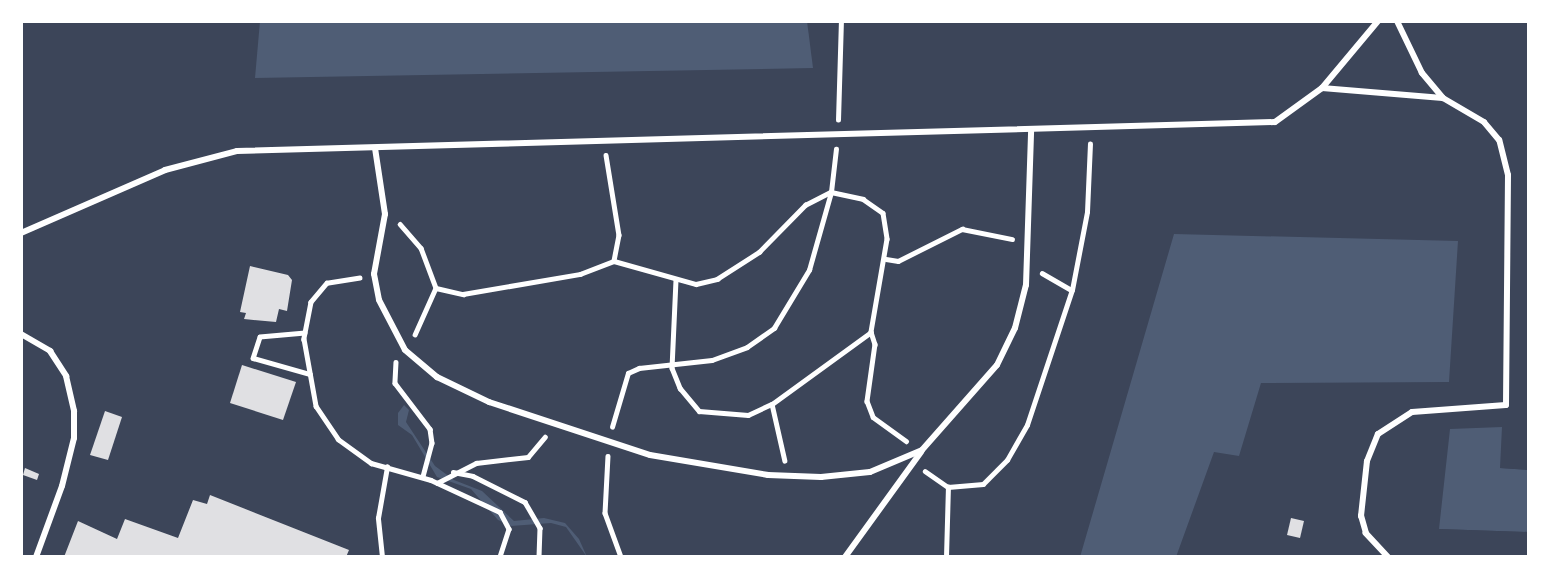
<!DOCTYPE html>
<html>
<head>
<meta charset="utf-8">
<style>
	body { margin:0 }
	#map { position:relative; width:1550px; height:578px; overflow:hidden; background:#2d3142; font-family:Manrope,sans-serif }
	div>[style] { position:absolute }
	.green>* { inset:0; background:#3c4559 }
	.water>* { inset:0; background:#4f5d75 }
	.building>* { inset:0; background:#e0e0e3 }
	.path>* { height:4.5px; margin:-2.25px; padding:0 2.25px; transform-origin:2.25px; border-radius:2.25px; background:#fff }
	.pedestrian>* { height:6px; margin:-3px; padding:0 3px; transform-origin:3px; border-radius:3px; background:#fff }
	span { translate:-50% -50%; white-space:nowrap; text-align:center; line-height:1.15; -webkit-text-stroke:7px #fff; paint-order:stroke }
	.frame { position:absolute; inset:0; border:23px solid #fff; pointer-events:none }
</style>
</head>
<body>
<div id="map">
	<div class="green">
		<div style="clip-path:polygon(21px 21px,1529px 21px,1529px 470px,1500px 468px,1439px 529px,1529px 532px,1529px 557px,21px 557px)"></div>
	</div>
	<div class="water">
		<div style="clip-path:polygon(260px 21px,807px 21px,813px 68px,255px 78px)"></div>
		<div style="clip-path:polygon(1174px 234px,1458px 241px,1449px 382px,1261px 383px,1239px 456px,1214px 452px,1176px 557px,1080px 557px)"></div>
		<div style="clip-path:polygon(404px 405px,409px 410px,406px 422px,435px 466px,454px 480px,482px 491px,514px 521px,544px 518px,565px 523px,579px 539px,587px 557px,566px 527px,551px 523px,511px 526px,498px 520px,471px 489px,437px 477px,412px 435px,398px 425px,398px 413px)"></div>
		<div style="clip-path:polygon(1502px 427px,1500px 468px,1529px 470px,1529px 532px,1439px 529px,1450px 429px)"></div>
	</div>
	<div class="building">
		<div style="clip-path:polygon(250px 266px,288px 275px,292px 280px,287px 311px,279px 309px,276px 322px,244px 319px,246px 313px,240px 312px)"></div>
		<div style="clip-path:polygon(242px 365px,296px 382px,283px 420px,230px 403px)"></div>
		<div style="clip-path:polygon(105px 411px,122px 417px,108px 460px,90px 455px)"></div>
		<div style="clip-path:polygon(25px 468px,39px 474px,37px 480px,23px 475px)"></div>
		<div style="clip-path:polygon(210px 495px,349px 550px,346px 557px,64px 557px,78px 521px,117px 539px,125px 519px,178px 538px,193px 500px,207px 504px)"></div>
		<div style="clip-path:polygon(1291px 518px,1304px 521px,1300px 538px,1287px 535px)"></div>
	</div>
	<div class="path">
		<div style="left:838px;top:120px;width:99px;rotate:-88.3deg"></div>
		<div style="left:606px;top:155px;width:81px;rotate:80.8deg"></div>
		<div style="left:619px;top:235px;width:26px;rotate:101deg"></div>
		<div style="left:400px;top:224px;width:32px;rotate:49deg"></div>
		<div style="left:421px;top:248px;width:43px;rotate:69.4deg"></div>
		<div style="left:436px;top:288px;width:51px;rotate:114.1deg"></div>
		<div style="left:886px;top:259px;width:12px;rotate:9deg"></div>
		<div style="left:898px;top:261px;width:72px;rotate:-26.6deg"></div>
		<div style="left:962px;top:229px;width:51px;rotate:11.3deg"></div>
		<div style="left:1042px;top:273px;width:34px;rotate:30deg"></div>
		<div style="left:360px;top:278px;width:33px;rotate:171deg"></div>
		<div style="left:327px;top:283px;width:25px;rotate:130deg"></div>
		<div style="left:311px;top:302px;width:38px;rotate:101deg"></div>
		<div style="left:304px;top:339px;width:68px;rotate:79.8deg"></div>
		<div style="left:316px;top:406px;width:40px;rotate:56deg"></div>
		<div style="left:338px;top:439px;width:41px;rotate:36deg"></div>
		<div style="left:371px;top:463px;width:62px;rotate:15.8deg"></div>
		<div style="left:431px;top:480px;width:76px;rotate:24.9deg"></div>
		<div style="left:500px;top:512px;width:19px;rotate:62deg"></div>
		<div style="left:509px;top:529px;width:29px;rotate:108deg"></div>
		<div style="left:676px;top:280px;width:88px;rotate:92.6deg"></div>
		<div style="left:672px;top:368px;width:22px;rotate:68deg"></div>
		<div style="left:680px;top:388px;width:30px;rotate:50deg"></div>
		<div style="left:699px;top:411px;width:49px;rotate:4.7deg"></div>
		<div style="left:748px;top:415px;width:26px;rotate:-25deg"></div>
		<div style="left:772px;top:404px;width:122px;rotate:-36deg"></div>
		<div style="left:436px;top:288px;width:28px;rotate:13deg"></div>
		<div style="left:463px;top:294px;width:119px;rotate:-9.7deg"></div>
		<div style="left:580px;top:274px;width:36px;rotate:-21deg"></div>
		<div style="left:614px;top:261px;width:85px;rotate:15.7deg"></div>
		<div style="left:696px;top:284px;width:22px;rotate:-13deg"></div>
		<div style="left:717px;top:279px;width:50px;rotate:-32.7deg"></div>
		<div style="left:759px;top:252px;width:66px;rotate:-45.6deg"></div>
		<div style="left:805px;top:205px;width:29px;rotate:-27deg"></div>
		<div style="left:831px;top:192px;width:33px;rotate:12deg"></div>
		<div style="left:863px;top:199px;width:24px;rotate:35deg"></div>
		<div style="left:883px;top:213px;width:26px;rotate:81deg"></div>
		<div style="left:887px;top:239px;width:94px;rotate:99.8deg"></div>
		<div style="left:871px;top:332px;width:13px;rotate:72deg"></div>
		<div style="left:875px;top:344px;width:58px;rotate:98deg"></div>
		<div style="left:867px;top:401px;width:17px;rotate:69deg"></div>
		<div style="left:873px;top:417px;width:41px;rotate:36deg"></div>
		<div style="left:305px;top:333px;width:45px;rotate:174.9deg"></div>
		<div style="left:260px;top:337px;width:22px;rotate:108deg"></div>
		<div style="left:253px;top:358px;width:59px;rotate:15.7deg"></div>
		<div style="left:396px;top:362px;width:21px;rotate:93deg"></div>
		<div style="left:395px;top:383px;width:58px;rotate:52.7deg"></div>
		<div style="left:430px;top:429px;width:14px;rotate:82deg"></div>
		<div style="left:432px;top:443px;width:35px;rotate:105deg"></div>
		<div style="left:772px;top:404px;width:58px;rotate:77.2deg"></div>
		<div style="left:612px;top:427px;width:56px;rotate:-73.5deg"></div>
		<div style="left:628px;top:373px;width:12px;rotate:-24deg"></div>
		<div style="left:639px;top:368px;width:73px;rotate:-6.3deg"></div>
		<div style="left:712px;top:360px;width:37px;rotate:-20deg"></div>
		<div style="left:747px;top:347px;width:33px;rotate:-35deg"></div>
		<div style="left:774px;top:328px;width:68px;rotate:-58.9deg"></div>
		<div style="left:809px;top:270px;width:81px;rotate:-74.2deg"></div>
		<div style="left:831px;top:192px;width:43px;rotate:-83.4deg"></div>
		<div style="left:608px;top:456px;width:57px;rotate:93deg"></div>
		<div style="left:605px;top:513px;width:47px;rotate:70deg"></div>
		<div style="left:925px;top:471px;width:28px;rotate:35deg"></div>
		<div style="left:948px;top:487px;width:35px;rotate:-5deg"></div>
		<div style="left:983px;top:484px;width:34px;rotate:-45deg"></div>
		<div style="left:1007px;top:460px;width:40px;rotate:-60.3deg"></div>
		<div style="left:1027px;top:425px;width:142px;rotate:-71.6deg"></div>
		<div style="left:1072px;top:290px;width:79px;rotate:-79.1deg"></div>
		<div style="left:1087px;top:212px;width:68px;rotate:-87.5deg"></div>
		<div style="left:453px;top:472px;width:20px;rotate:11deg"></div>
		<div style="left:473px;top:476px;width:58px;rotate:26.6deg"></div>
		<div style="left:525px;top:502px;width:30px;rotate:60deg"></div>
		<div style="left:540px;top:528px;width:29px;rotate:92deg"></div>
		<div style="left:437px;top:483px;width:44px;rotate:-27.1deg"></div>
		<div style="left:476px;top:463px;width:52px;rotate:-6.6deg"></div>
		<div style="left:528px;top:457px;width:26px;rotate:-50deg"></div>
		<div style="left:382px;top:557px;width:39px;rotate:-96deg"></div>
		<div style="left:378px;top:518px;width:52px;rotate:-80deg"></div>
		<div style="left:946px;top:557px;width:70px;rotate:-88.4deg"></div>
	</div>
	<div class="pedestrian">
		<div style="left:1322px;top:88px;width:87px;rotate:-50.1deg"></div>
		<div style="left:375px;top:148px;width:67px;rotate:81.4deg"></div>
		<div style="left:385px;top:214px;width:61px;rotate:100.4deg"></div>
		<div style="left:374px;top:274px;width:26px;rotate:79deg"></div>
		<div style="left:379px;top:300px;width:56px;rotate:62.5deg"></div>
		<div style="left:405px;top:350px;width:42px;rotate:40.2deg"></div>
		<div style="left:437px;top:377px;width:58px;rotate:25.7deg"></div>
		<div style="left:489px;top:402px;width:169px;rotate:18.2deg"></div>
		<div style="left:650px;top:455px;width:120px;rotate:9.6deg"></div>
		<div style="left:768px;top:475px;width:53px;rotate:2.2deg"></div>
		<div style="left:821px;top:477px;width:49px;rotate:-5.8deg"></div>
		<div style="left:870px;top:472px;width:56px;rotate:-22.9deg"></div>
		<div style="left:922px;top:450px;width:113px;rotate:-48.6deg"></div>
		<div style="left:997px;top:365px;width:41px;rotate:-64.1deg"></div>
		<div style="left:1015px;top:328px;width:44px;rotate:-75.7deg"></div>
		<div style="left:1026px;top:285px;width:154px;rotate:-88.1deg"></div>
		<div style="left:21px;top:233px;width:157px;rotate:-23.6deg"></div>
		<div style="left:165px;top:170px;width:74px;rotate:-14.8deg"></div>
		<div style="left:237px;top:151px;width:1038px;rotate:-1.6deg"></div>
		<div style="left:1275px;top:122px;width:58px;rotate:-35.9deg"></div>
		<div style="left:1322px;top:88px;width:121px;rotate:4.7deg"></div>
		<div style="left:21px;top:334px;width:34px;rotate:30deg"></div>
		<div style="left:50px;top:351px;width:30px;rotate:57deg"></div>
		<div style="left:66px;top:376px;width:36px;rotate:77deg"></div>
		<div style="left:74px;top:411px;width:27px;rotate:90deg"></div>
		<div style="left:74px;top:438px;width:49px;rotate:104deg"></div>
		<div style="left:62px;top:486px;width:76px;rotate:110.1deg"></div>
		<div style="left:845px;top:557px;width:130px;rotate:-54.1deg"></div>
		<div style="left:1388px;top:557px;width:33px;rotate:-133deg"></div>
		<div style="left:1366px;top:533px;width:18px;rotate:-106deg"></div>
		<div style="left:1361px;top:516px;width:55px;rotate:-83.8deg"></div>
		<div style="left:1367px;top:461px;width:29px;rotate:-68deg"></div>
		<div style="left:1378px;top:434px;width:40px;rotate:-32.9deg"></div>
		<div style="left:1412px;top:412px;width:94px;rotate:-4.3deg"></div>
		<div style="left:1506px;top:405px;width:230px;rotate:-89.5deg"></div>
		<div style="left:1508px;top:175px;width:36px;rotate:-104deg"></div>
		<div style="left:1499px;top:140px;width:23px;rotate:-130deg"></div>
		<div style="left:1484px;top:122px;width:48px;rotate:-149.7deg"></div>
		<div style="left:1443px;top:98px;width:33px;rotate:-130deg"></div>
		<div style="left:1422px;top:73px;width:58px;rotate:-115.7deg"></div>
	</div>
	<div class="frame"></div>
</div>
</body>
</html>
